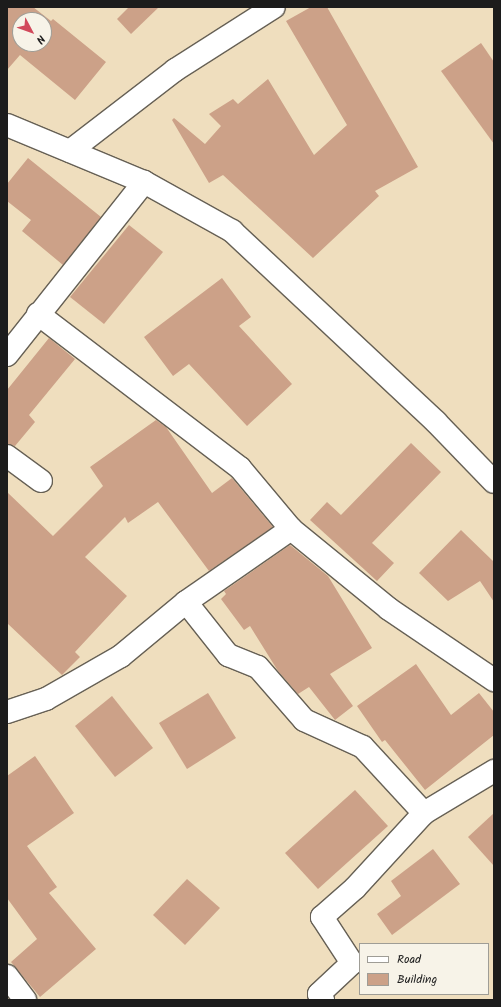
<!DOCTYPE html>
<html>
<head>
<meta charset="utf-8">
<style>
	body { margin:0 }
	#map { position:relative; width:501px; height:1007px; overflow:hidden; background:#efdebe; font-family:Kalam,sans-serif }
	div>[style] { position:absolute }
	.building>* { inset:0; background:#cca188 }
	.roads { filter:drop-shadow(1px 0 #666055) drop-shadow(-1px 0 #666055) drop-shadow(0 1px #666055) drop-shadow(0 -1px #666055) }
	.street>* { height:22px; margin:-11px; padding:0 11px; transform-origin:11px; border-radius:11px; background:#fff }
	span { translate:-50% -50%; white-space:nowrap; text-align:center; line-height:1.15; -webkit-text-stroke:3px #f7f3e8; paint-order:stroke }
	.frame { position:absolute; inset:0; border:8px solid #1c1c1c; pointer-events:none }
	.legend { position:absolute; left:359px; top:943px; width:130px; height:52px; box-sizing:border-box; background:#f7f3e8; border:1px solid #9f9d96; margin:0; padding:5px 7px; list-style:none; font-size:12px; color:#1c1c1c }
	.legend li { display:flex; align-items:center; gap:8px; height:20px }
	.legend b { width:20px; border:1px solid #9f9d96 }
	.north { position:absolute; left:12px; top:12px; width:40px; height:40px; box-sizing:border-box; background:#f7f3e8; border:1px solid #9f9d96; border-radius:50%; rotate:131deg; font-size:11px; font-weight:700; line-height:16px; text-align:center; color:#1c1c1c }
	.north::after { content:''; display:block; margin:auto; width:14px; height:18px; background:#d1495b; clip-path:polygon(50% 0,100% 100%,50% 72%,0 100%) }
</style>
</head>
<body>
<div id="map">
	<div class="building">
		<div style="clip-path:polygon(evenodd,7px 7px,33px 7px,51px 21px,53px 19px,106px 62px,75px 100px,20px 55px,7px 70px,7px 7px,20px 20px,44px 20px,44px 44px,20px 44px,20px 20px)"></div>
		<div style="clip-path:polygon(129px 7px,159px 7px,131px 34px,117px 19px)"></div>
		<div style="clip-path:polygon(311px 7px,327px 7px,418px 167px,375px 191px,379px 196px,313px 258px,223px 175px,209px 183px,172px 120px,174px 118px,205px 144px,221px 126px,209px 114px,233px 99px,238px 104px,268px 79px,314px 155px,347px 125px,286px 21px)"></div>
		<div style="clip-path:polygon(481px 43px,494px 62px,494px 144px,441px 71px)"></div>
		<div style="clip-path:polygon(28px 158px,101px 217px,63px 265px,22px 231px,31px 220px,7px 201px,7px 184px)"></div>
		<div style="clip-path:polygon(129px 225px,163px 252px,104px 324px,70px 297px)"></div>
		<div style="clip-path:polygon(222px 278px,251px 317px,239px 326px,292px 384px,247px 426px,189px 364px,173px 376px,144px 337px)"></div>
		<div style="clip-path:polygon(49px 338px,75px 359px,29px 415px,35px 422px,15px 446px,7px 444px,7px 390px)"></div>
		<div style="clip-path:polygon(156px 420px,166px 427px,212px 493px,232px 478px,273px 527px,209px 571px,158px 502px,128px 523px,125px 517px,85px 557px,127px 596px,75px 652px,80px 657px,62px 675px,7px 623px,7px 492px,53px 536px,103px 486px,90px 467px)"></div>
		<div style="clip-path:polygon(411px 443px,441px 472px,372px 543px,394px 563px,377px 581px,310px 520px,327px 502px,341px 515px)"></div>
		<div style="clip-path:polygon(461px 530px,494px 562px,494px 602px,480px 581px,448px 601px,419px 573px)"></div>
		<div style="clip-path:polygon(290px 545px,328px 576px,372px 648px,330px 674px,353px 706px,335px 720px,309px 687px,298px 694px,278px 671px,250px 626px,244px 630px,221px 599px,226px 594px,224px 591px)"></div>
		<div style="clip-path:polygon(416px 664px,451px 715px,479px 693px,494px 712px,494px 735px,425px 790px,385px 740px,382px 742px,357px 706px)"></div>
		<div style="clip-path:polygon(208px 693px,236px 738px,187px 769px,159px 723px)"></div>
		<div style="clip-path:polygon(112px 696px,153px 748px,115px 777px,75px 726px)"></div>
		<div style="clip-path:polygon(35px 756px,74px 813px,27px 846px,57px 887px,49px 893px,96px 949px,40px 997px,11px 962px,37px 939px,7px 898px,7px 776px)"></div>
		<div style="clip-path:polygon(355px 790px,388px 826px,318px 889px,285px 853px)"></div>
		<div style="clip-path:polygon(494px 813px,494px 866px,468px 837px)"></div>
		<div style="clip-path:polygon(433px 849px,460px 884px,392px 935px,377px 914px,401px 896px,391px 881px)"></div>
		<div style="clip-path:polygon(187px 879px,220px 908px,185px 945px,153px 915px)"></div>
	</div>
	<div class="roads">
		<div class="street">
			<div style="left:7px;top:125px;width:148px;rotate:22.6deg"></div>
			<div style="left:144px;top:182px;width:101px;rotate:29.1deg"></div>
			<div style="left:232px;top:231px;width:279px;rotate:43.1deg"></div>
			<div style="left:436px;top:422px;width:83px;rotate:46deg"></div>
			<div style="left:70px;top:151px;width:133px;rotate:-37.6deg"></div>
			<div style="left:175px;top:70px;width:117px;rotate:-32.5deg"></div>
			<div style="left:38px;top:314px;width:254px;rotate:37.3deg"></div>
			<div style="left:240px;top:468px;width:80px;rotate:50.1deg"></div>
			<div style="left:291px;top:529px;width:127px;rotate:39.2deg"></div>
			<div style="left:389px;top:609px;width:127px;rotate:34.1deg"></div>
			<div style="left:7px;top:355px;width:221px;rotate:-51.6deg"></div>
			<div style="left:7px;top:456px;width:42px;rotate:36.3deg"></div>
			<div style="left:186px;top:602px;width:68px;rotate:51.6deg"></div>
			<div style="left:228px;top:655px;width:32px;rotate:22deg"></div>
			<div style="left:258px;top:667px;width:70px;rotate:49deg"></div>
			<div style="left:304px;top:720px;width:65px;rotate:24.6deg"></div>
			<div style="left:363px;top:747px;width:90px;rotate:47.3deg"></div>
			<div style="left:7px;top:712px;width:41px;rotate:-18.4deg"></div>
			<div style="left:46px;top:699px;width:86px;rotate:-29.8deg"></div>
			<div style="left:121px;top:656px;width:85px;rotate:-39.7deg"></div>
			<div style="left:186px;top:602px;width:128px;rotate:-34.8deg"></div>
			<div style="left:7px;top:976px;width:30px;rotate:53deg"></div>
			<div style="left:323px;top:1000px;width:7px;rotate:-124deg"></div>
			<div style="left:319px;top:994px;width:45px;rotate:-43.2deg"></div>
			<div style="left:352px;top:963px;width:55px;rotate:-123.1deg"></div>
			<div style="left:322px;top:917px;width:44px;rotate:-41.3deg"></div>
			<div style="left:355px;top:888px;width:102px;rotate:-47.4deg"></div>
			<div style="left:424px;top:813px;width:82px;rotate:-31deg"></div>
		</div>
	</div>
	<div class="frame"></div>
	<ul class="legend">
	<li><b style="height:5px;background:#fff"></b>Road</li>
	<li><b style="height:11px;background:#cca188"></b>Building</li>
	</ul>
	<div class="north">N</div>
</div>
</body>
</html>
